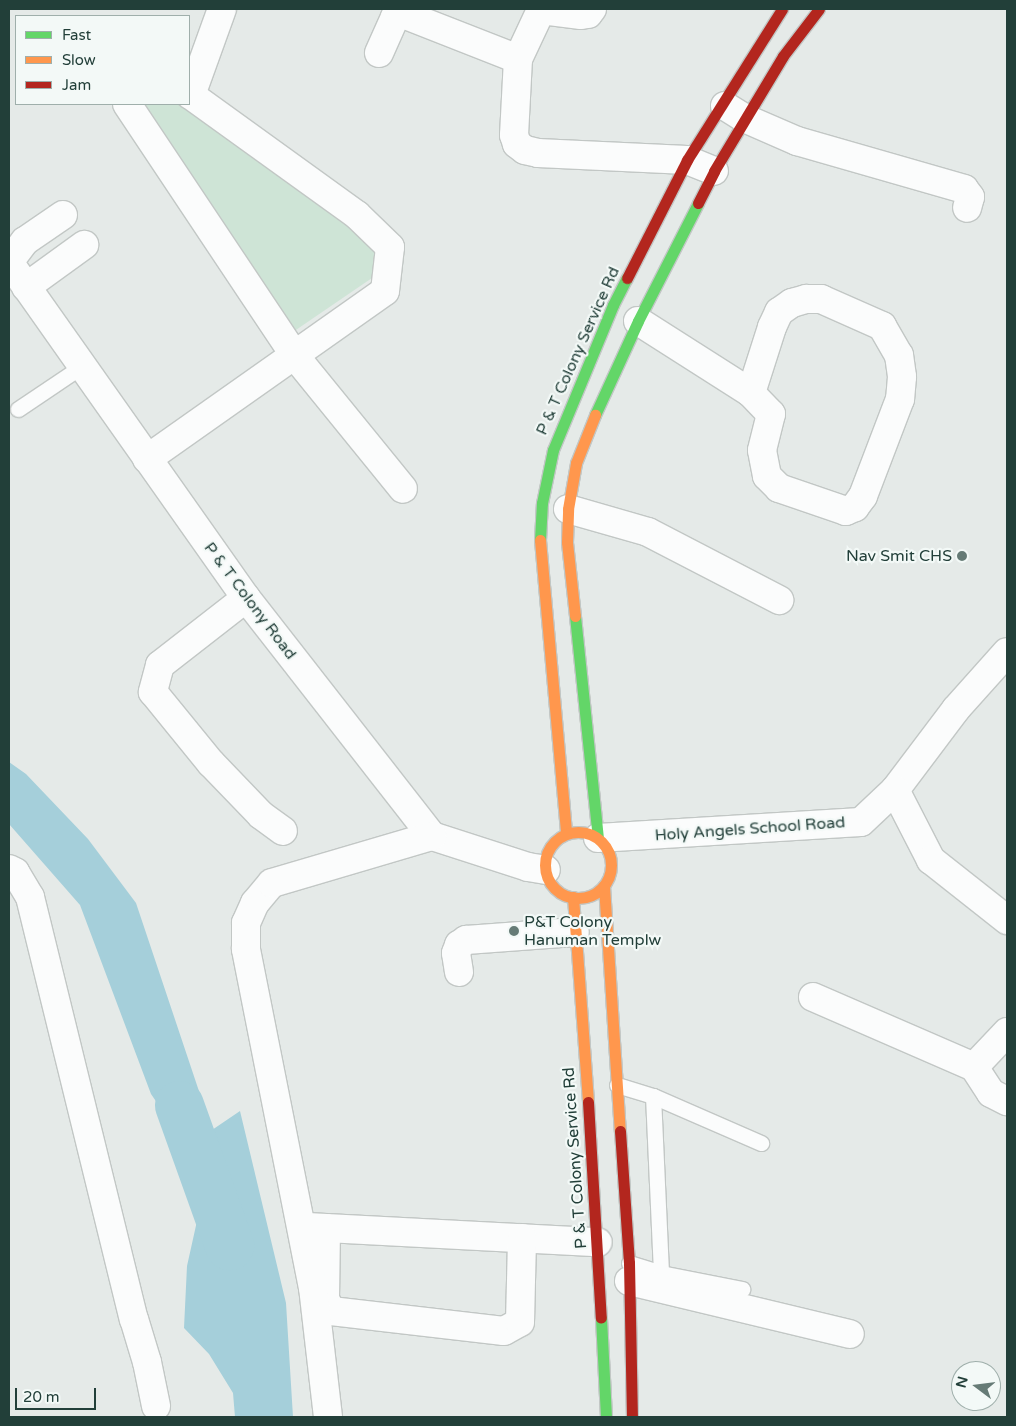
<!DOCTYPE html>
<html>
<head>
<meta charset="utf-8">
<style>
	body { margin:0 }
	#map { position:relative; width:1016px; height:1426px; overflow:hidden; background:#e5eae8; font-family:"Varela Round",sans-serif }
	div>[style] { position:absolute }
	.green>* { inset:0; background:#cee4d6 }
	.water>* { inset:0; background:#a5cfda }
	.river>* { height:49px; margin:-24.5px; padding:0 24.5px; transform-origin:24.5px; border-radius:24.5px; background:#a5cfda }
	.roads { filter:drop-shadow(1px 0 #c2c7c5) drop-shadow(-1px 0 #c2c7c5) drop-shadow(0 1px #c2c7c5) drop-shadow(0 -1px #c2c7c5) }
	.lane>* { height:15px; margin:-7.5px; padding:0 7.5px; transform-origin:7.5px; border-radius:7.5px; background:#fbfcfc }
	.street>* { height:28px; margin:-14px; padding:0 14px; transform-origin:14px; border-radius:14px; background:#fbfcfc }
	.fast>* { height:11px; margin:-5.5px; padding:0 5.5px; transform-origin:5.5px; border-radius:5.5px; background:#63d668 }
	.slow>* { height:11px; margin:-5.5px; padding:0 5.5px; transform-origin:5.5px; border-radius:5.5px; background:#ff974d }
	.slow>.ring { margin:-5.5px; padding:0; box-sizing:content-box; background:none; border:11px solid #ff974d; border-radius:50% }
	.jam>* { height:11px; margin:-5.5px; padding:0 5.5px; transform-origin:5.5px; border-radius:5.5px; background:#b3261e }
	.dots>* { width:14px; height:14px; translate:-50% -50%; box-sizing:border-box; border:2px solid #f3f9f7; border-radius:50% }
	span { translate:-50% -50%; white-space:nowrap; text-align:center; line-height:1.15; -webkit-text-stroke:4.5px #f3f9f7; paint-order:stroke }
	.street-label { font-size:16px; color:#223f39 }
	.poi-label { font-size:16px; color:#223f39 }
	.right { translate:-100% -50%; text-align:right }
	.left { translate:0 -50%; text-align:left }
	.frame { position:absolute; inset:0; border:10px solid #223f39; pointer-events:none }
	.legend { position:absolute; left:15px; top:15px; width:175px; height:90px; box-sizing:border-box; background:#f3f9f7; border:1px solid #9fafab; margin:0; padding:6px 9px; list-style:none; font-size:15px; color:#223f39 }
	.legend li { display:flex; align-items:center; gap:10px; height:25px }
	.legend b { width:25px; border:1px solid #9fafab }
	.north { position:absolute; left:951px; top:1361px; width:50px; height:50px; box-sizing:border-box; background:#f3f9f7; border:1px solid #9fafab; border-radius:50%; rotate:285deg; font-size:14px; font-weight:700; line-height:20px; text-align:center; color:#223f39 }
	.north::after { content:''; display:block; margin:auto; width:18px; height:22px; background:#667b76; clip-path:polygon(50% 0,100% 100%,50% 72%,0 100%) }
	.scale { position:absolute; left:15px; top:1388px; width:81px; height:22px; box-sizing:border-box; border:2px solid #223f39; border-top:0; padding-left:6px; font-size:15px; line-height:18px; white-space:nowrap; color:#223f39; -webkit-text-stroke:4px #f3f9f7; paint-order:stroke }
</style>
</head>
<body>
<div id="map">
	<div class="green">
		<div style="clip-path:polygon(147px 104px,183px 104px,352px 225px,375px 252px,372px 278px,290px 334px,145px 106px)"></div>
	</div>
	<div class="water">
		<div style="clip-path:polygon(9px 762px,26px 774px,88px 839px,136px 903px,212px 1130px,240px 1111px,286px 1303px,293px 1417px,235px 1417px,233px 1393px,209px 1354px,184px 1328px,187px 1266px,207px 1176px,151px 1094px,80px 905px,9px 824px)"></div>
	</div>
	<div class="river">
		<div style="left:179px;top:1105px;width:149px;rotate:70.3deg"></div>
	</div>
	<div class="roads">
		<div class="lane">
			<div style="left:18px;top:409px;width:77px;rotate:-33.9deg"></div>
			<div style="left:617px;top:1085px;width:38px;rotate:17deg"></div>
			<div style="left:653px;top:1096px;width:118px;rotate:23.5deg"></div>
			<div style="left:653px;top:1096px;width:177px;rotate:87.4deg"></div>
			<div style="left:629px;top:1263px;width:34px;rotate:17deg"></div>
			<div style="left:661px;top:1273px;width:83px;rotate:11.2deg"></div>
		</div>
		<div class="street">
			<div style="left:592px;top:9px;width:6px;rotate:129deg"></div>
			<div style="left:588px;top:14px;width:7px;rotate:172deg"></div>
			<div style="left:581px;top:15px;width:40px;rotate:-172.9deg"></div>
			<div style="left:541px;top:10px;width:54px;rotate:115.1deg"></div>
			<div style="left:518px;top:59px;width:76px;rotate:93deg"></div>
			<div style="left:514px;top:135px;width:9px;rotate:72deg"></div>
			<div style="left:517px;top:144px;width:10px;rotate:37deg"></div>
			<div style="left:525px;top:150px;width:13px;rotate:13deg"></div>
			<div style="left:538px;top:153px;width:149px;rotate:2.7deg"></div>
			<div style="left:687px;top:160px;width:29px;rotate:22deg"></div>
			<div style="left:379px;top:53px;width:39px;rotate:-66deg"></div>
			<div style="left:395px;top:17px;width:9px;rotate:-21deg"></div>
			<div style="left:403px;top:14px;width:123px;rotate:21.4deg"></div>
			<div style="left:191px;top:95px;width:91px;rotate:-70.2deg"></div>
			<div style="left:127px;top:104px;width:303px;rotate:56.3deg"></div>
			<div style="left:295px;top:356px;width:171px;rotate:50.9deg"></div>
			<div style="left:725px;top:106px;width:22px;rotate:32deg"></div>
			<div style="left:744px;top:118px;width:58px;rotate:23.5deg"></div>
			<div style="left:797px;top:141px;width:174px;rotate:16deg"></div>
			<div style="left:964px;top:189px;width:10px;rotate:53deg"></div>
			<div style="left:970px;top:197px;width:11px;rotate:105deg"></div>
			<div style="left:9px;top:262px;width:411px;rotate:54.8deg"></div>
			<div style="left:246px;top:598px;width:302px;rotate:52deg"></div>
			<div style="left:432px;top:836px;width:101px;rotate:17.9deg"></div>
			<div style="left:528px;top:867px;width:18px;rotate:9deg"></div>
			<div style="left:9px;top:262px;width:26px;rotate:-53deg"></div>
			<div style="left:25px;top:241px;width:46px;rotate:-34.4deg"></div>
			<div style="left:26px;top:287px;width:72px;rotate:-35.9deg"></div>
			<div style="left:638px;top:321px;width:134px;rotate:32.5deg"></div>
			<div style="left:751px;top:393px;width:69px;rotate:-72.3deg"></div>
			<div style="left:772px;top:327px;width:17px;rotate:-65deg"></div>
			<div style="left:779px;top:312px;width:16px;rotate:-35deg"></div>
			<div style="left:792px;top:303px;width:15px;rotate:-16deg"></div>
			<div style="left:806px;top:299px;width:15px"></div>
			<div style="left:821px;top:299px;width:67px;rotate:23.9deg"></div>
			<div style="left:882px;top:326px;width:34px;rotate:60deg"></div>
			<div style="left:899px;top:355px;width:22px;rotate:82deg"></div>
			<div style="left:902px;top:377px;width:22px;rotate:95deg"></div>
			<div style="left:900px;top:399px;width:104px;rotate:110.9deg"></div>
			<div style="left:863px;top:496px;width:14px;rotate:126deg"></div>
			<div style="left:855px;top:507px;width:10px;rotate:156deg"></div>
			<div style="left:846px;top:511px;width:71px;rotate:-161.1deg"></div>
			<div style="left:779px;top:488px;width:17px;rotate:-135deg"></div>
			<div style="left:767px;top:476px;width:26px;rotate:-101deg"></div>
			<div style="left:762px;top:450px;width:37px;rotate:-76deg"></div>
			<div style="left:771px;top:414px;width:29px;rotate:-134deg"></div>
			<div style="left:147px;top:459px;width:291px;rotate:-35.2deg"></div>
			<div style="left:385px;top:291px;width:44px;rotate:-83.5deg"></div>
			<div style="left:390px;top:247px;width:46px;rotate:-135.9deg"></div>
			<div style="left:357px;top:215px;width:207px;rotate:-144.2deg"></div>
			<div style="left:568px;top:509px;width:83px;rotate:16deg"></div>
			<div style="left:648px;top:532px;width:148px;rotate:27.4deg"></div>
			<div style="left:246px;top:598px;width:109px;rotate:142.1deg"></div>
			<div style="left:160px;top:665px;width:28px;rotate:105deg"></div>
			<div style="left:153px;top:692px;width:92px;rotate:50.8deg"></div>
			<div style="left:211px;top:763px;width:72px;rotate:46.1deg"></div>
			<div style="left:261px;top:815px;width:27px;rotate:36deg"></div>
			<div style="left:895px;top:790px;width:101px;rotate:-53deg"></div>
			<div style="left:956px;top:709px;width:76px;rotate:-48.2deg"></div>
			<div style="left:598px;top:838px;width:263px;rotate:-3.5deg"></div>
			<div style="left:861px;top:822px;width:47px;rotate:-43.3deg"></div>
			<div style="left:895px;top:790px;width:79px;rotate:62.8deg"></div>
			<div style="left:931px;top:860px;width:97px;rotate:38.3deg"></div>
			<div style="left:9px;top:869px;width:7px;rotate:27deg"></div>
			<div style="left:15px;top:872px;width:29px;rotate:59deg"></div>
			<div style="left:30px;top:897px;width:435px;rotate:76.2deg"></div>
			<div style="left:134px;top:1319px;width:45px;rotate:73.2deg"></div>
			<div style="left:147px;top:1362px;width:45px;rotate:78.4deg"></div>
			<div style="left:459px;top:972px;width:19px;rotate:-99deg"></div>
			<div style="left:456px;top:953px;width:9px;rotate:-69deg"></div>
			<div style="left:459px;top:945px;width:9px;rotate:-36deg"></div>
			<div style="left:466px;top:940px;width:109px;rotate:-4.2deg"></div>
			<div style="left:813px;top:997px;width:176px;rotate:23.5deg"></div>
			<div style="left:1007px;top:1032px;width:48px;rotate:133.3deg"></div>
			<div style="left:974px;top:1067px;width:31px;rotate:57deg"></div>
			<div style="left:991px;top:1093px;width:18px;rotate:27deg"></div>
			<div style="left:307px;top:1227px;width:291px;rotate:3deg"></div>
			<div style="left:326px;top:1228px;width:71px;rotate:90.8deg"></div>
			<div style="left:325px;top:1299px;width:13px;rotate:63deg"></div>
			<div style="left:331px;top:1311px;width:174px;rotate:6.6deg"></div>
			<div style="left:504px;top:1331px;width:18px;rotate:-29deg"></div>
			<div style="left:520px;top:1322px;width:84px;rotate:-88.6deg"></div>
			<div style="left:629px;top:1281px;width:227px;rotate:13.5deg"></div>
			<div style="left:328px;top:1417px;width:130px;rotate:-96.6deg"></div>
			<div style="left:313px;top:1288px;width:346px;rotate:-101.2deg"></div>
			<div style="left:246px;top:949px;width:26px;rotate:-90deg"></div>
			<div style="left:246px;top:923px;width:22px;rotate:-66deg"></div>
			<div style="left:255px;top:903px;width:26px;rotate:-50deg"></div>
			<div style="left:272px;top:883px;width:167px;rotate:-16.4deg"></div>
		</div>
		<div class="fast">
			<div style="left:595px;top:415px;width:103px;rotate:-65.4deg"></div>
			<div style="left:638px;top:321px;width:132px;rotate:-63deg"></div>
			<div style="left:540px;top:540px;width:37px;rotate:-87deg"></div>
			<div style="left:542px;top:503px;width:54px;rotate:-78.3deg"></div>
			<div style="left:553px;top:450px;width:157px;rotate:-67.5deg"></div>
			<div style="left:613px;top:305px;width:30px;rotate:-63deg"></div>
			<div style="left:575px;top:616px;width:223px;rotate:84.1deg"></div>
			<div style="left:601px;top:1318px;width:99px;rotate:87.1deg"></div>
		</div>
		<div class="slow">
			<div style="left:540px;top:540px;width:295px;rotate:84.9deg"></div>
			<div style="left:575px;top:616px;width:74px;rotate:-96.2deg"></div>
			<div style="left:567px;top:542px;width:33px;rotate:-88deg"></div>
			<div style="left:568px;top:509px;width:47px;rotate:-80.1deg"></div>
			<div style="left:576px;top:463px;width:52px;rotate:-68.4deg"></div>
			<div class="ring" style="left:545px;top:832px;width:55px;height:55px"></div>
			<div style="left:604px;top:886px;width:246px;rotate:86.3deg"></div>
			<div style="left:573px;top:897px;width:206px;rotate:85.8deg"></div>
		</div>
		<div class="jam">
			<div style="left:698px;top:203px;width:36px;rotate:-63deg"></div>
			<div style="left:714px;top:171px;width:134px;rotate:-59deg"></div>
			<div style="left:783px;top:56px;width:59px;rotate:-52.5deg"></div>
			<div style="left:627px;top:278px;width:132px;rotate:-63deg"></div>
			<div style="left:687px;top:160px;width:178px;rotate:-57.8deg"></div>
			<div style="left:588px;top:1102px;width:216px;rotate:86.6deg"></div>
			<div style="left:620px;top:1131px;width:132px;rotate:86.1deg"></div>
			<div style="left:629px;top:1263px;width:154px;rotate:88.9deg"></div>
		</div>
	</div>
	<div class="dots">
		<div style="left:962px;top:556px;background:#667b76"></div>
		<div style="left:514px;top:931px;background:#667b76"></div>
	</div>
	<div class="street-label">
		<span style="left:578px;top:351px;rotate:-66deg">P &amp; T Colony Service Rd</span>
		<span style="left:250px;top:601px;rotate:53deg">P &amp; T Colony Road</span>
		<span style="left:750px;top:829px;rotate:-4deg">Holy Angels School Road</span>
		<span style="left:575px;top:1158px;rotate:-94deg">P &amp; T Colony Service Rd</span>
	</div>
	<div class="poi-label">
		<span class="right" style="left:952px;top:556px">Nav Smit CHS</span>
		<span class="left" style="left:524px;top:931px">P&amp;T Colony<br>Hanuman Templw</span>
	</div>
	<div class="frame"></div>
	<ul class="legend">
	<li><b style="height:6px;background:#63d668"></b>Fast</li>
	<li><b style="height:6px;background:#ff974d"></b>Slow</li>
	<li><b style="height:6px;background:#b3261e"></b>Jam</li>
	</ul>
	<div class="north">N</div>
	<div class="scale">20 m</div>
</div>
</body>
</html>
